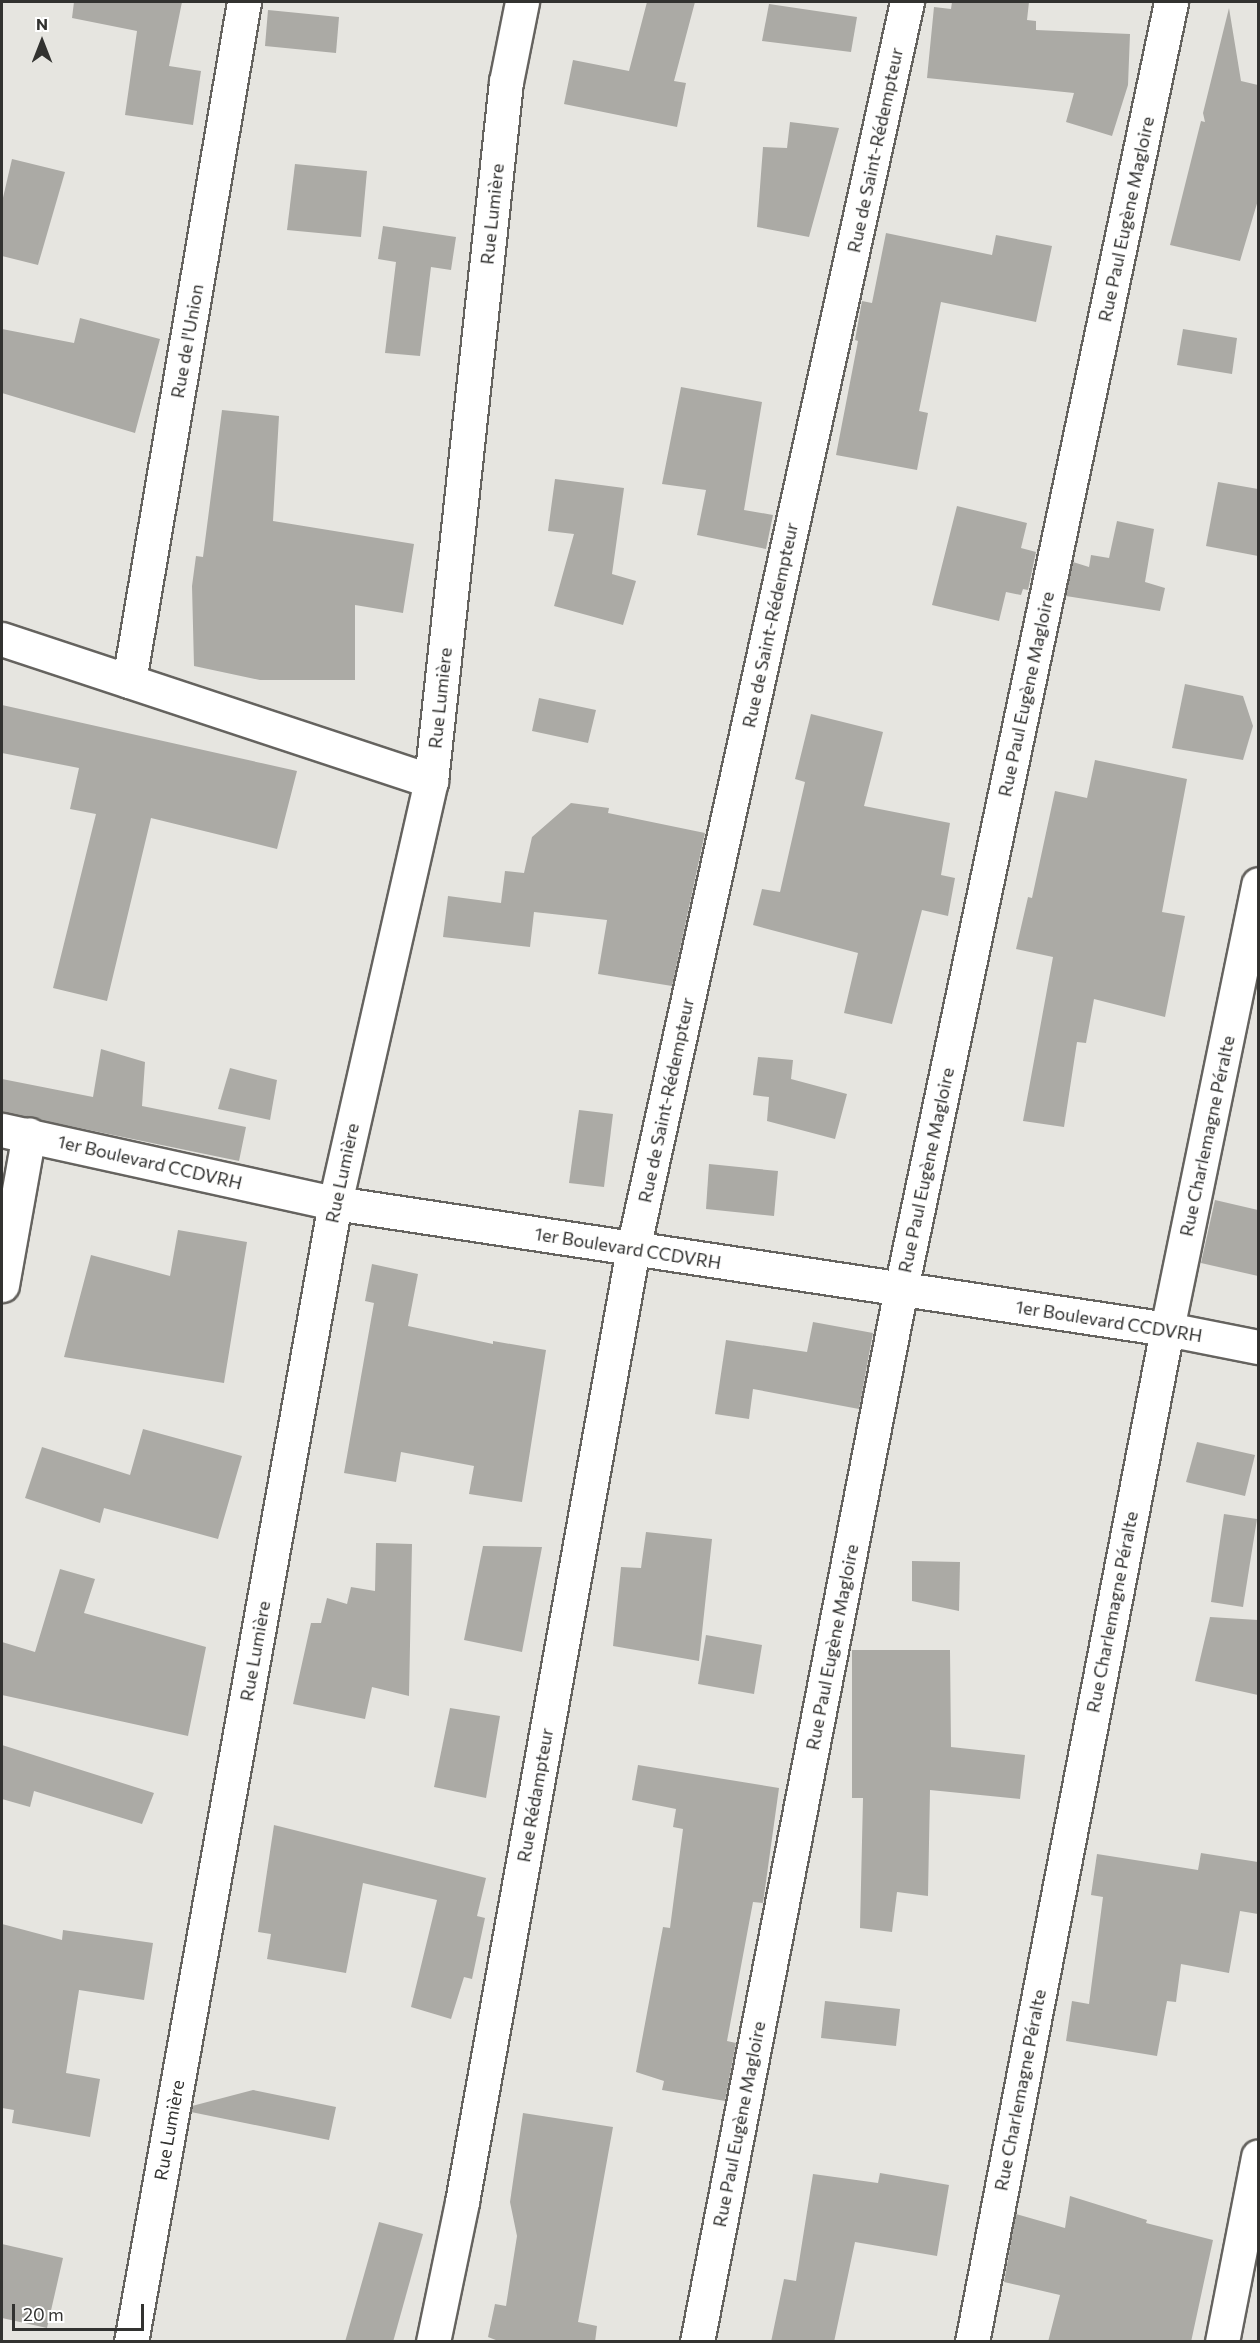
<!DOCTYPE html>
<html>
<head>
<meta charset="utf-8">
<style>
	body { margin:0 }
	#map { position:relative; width:1260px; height:2343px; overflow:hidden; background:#e6e5e0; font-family:Commissioner,sans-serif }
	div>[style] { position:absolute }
	.building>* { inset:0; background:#abaaa5 }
	.roads { filter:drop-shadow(2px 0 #65635f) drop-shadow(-2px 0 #65635f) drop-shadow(0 2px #65635f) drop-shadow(0 -2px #65635f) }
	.minor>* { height:33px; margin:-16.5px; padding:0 16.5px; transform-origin:16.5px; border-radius:16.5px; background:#fff }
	span { translate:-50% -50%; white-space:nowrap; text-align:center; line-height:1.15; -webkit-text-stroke:6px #fff; paint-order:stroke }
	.street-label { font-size:18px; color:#323230 }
	.frame { position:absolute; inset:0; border:3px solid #323230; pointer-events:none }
	.north { position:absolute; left:12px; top:12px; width:60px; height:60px; -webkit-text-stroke:4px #fff; paint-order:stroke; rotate:0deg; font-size:16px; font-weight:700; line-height:24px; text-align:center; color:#323230 }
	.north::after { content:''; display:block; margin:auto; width:21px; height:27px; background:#323230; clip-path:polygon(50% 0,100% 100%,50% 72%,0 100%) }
	.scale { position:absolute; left:12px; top:2304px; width:132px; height:27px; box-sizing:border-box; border:3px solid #323230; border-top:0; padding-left:8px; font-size:18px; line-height:21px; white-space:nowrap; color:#323230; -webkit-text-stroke:4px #fff; paint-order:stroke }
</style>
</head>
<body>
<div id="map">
	<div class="building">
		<div style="clip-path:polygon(74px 2px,182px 2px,169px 66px,201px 71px,193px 125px,125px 115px,137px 31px,72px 18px)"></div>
		<div style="clip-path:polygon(647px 2px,695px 2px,674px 81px,686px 83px,677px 127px,564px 104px,573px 60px,629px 71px)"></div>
		<div style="clip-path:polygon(952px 2px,1029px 2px,1027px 20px,1036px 21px,1036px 30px,1130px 34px,1128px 85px,1112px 136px,1066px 122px,1074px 93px,927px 78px,934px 7px,951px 9px)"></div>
		<div style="clip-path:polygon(769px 4px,857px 17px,851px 52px,762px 41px)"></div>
		<div style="clip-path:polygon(1229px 8px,1241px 81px,1258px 85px,1258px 200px,1240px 261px,1170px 245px,1201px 121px,1205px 122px,1203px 113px)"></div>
		<div style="clip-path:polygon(268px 10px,339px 17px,336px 53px,265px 46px)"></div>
		<div style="clip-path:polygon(790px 122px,839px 128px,809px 237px,757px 227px,763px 147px,787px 148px)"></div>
		<div style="clip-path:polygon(12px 159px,65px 172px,38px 265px,2px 256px,2px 202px)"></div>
		<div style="clip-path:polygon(295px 164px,367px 171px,361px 237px,287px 230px)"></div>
		<div style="clip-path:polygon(383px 226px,456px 237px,451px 270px,431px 267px,420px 356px,385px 353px,396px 262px,378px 259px)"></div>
		<div style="clip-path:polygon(886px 233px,992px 255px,996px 235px,1052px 246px,1036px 322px,941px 302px,919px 411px,928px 413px,917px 470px,836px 455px,858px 341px,855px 340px,862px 301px,872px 303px)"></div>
		<div style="clip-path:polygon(80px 318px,160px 339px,135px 433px,2px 393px,2px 329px,74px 343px)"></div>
		<div style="clip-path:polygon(1183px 329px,1237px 338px,1232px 374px,1177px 365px)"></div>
		<div style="clip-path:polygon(681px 387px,762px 402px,744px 510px,773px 515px,766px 549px,697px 535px,706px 490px,662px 484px)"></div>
		<div style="clip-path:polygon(222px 410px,279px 416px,273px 521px,414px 544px,403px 613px,355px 605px,355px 680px,260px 680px,194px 666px,192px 586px,196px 556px,203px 557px)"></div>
		<div style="clip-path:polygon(555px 479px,624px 488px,612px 574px,636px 581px,623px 625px,554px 606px,574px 534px,548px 531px)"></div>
		<div style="clip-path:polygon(1218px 482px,1258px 489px,1258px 556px,1206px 546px)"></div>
		<div style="clip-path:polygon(957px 506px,1027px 523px,1021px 548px,1036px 552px,1028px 590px,1023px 589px,1021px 595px,1006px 592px,999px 621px,932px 605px)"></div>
		<div style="clip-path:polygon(1117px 521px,1154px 529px,1145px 582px,1165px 588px,1160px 611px,1066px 596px,1073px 562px,1089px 567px,1091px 555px,1109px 558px)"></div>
		<div style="clip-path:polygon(1185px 684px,1243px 696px,1253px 726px,1243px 760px,1172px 748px)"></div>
		<div style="clip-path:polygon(539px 698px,596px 710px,588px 743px,532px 731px)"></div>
		<div style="clip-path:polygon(2px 705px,297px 771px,277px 849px,151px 818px,107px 1001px,53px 988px,96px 814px,70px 809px,79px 768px,2px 753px)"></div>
		<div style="clip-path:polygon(811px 714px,883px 732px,864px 806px,950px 823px,941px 875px,955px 878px,948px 916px,922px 910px,892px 1024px,844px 1013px,858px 953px,753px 925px,762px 889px,780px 892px,805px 782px,795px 779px)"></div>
		<div style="clip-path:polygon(1095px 760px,1187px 779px,1162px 912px,1185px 916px,1165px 1017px,1094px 999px,1086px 1043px,1077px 1042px,1064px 1127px,1023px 1121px,1053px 957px,1016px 949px,1028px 897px,1032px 898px,1055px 791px,1087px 798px)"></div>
		<div style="clip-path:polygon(571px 803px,609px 808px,608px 813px,705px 833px,672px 986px,598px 974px,607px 920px,534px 912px,530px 947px,443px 937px,448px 896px,501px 903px,505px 871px,524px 873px,532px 837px)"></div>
		<div style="clip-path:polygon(101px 1049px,145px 1062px,142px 1106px,246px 1127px,239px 1161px,2px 1112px,2px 1079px,93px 1097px)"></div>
		<div style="clip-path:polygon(758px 1057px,793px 1060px,791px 1079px,847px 1094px,835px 1139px,767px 1121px,769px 1097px,753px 1095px)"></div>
		<div style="clip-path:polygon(230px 1068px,277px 1080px,270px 1120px,218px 1109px)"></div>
		<div style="clip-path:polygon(579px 1110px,613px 1114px,604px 1187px,569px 1183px)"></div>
		<div style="clip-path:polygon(709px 1164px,778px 1171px,774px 1216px,706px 1209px)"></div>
		<div style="clip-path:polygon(1215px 1200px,1258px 1210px,1258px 1276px,1201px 1263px)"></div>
		<div style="clip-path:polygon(178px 1230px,247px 1242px,224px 1383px,64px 1357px,91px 1255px,170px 1276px)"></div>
		<div style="clip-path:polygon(372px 1264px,418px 1274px,408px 1326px,493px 1344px,493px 1341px,546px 1350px,522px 1502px,469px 1494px,474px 1466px,401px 1452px,396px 1482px,344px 1473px,374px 1303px,365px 1301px)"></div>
		<div style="clip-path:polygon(813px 1322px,873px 1333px,859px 1409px,753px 1389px,749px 1419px,715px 1414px,726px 1340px,807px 1352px)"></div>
		<div style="clip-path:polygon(143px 1429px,242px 1456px,218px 1539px,104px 1508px,100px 1523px,25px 1498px,42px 1447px,130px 1475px)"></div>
		<div style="clip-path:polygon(1197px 1442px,1255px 1455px,1245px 1496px,1186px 1482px)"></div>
		<div style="clip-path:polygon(1224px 1514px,1257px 1519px,1243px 1607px,1211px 1602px)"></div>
		<div style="clip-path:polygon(646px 1532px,712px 1539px,699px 1661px,613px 1646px,621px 1567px,641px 1568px)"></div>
		<div style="clip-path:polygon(376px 1543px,412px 1544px,409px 1696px,372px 1687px,365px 1719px,293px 1704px,311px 1623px,321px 1623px,327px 1598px,347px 1604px,351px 1587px,375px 1591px)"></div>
		<div style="clip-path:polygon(483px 1546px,542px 1547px,522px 1652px,464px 1640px)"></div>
		<div style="clip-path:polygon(912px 1561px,960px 1562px,959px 1611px,912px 1601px)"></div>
		<div style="clip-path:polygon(60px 1569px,95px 1579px,84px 1613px,206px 1647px,188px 1736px,2px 1695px,2px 1642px,35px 1652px)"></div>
		<div style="clip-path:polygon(1210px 1617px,1258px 1620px,1258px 1695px,1195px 1681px)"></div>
		<div style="clip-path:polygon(706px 1635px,762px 1645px,754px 1694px,698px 1684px)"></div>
		<div style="clip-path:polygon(852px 1650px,950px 1650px,951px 1747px,1025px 1755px,1020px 1799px,930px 1790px,928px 1896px,897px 1892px,892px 1932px,860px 1928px,863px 1798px,852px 1798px)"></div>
		<div style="clip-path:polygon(450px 1708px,500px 1716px,486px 1798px,434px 1787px)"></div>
		<div style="clip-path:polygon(2px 1745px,154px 1793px,142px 1824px,34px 1791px,30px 1807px,2px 1799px)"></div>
		<div style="clip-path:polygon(638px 1765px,779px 1788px,763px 1903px,753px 1902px,727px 2041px,736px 2043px,725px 2101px,662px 2090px,664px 2081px,636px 2072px,663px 1927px,670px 1928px,683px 1829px,673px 1827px,676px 1809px,632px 1800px)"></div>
		<div style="clip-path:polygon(274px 1825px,486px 1878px,477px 1916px,485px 1918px,472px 1979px,464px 1977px,451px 2019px,411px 2007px,437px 1900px,363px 1883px,346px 1973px,267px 1959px,271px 1934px,258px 1932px)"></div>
		<div style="clip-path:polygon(1201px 1853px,1258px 1862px,1258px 1914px,1240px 1911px,1229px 1973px,1181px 1964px,1176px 2002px,1167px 2001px,1157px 2056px,1066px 2041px,1072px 2001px,1089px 2004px,1103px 1897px,1091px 1895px,1097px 1854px,1198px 1870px)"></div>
		<div style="clip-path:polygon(2px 1924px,62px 1940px,63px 1930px,153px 1943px,144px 2000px,79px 1990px,66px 2073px,100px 2079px,90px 2137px,12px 2123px,14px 2110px,2px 2108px)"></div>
		<div style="clip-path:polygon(825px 2001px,900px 2009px,896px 2046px,821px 2038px)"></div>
		<div style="clip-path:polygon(253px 2090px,336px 2107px,329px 2140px,191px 2112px,192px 2106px)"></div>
		<div style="clip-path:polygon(523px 2113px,613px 2127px,578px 2322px,597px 2326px,595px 2342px,501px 2342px,488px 2337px,495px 2304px,506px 2306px,517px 2236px,510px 2202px)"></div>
		<div style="clip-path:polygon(880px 2173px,949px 2185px,937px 2256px,855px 2242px,834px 2342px,771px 2342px,784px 2279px,796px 2281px,813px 2174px,878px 2183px)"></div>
		<div style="clip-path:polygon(1070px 2196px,1147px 2220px,1146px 2223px,1213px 2240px,1191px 2342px,1048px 2342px,1060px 2295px,1004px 2282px,1016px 2214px,1065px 2228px)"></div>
		<div style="clip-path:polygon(379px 2222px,423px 2234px,393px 2342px,345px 2342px)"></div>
		<div style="clip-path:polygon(2px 2244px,63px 2258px,47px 2328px,2px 2318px)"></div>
	</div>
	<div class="roads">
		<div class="minor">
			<div style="left:2px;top:639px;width:452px;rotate:18.3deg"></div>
			<div style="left:129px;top:681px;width:689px;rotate:-80.39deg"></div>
			<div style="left:2px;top:1130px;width:341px;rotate:12.4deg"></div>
			<div style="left:335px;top:1203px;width:841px;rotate:8.61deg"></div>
			<div style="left:1167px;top:1329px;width:93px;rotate:11.2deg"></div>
			<div style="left:2px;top:1285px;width:153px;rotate:-79.9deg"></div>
			<div style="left:131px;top:2342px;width:1157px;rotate:-79.85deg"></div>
			<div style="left:335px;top:1203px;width:433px;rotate:-77.2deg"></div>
			<div style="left:431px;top:781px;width:703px;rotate:-83.88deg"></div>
			<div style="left:506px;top:82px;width:82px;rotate:-78.7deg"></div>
			<div style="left:433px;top:2342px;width:143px;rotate:-78.3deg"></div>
			<div style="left:462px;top:2202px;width:968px;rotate:-79.83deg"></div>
			<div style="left:633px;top:1249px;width:1277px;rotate:-77.61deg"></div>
			<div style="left:697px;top:2342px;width:1073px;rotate:-79.04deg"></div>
			<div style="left:901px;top:1289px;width:1315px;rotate:-78.15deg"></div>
			<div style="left:972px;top:2342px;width:1032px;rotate:-79.1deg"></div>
			<div style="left:1167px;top:1329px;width:454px;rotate:-78.4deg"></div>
			<div style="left:1222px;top:2342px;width:189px;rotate:-79deg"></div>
		</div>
	</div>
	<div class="street-label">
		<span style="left:875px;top:150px;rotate:-78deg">Rue de Saint-Rédempteur</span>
		<span style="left:492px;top:214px;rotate:-84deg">Rue Lumière</span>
		<span style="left:1126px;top:219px;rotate:-78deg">Rue Paul Eugène Magloire</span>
		<span style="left:187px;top:341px;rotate:-80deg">Rue de l'Union</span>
		<span style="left:770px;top:625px;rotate:-78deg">Rue de Saint-Rédempteur</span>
		<span style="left:1026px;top:694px;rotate:-78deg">Rue Paul Eugène Magloire</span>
		<span style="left:440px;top:698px;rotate:-84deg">Rue Lumière</span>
		<span style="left:666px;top:1100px;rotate:-78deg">Rue de Saint-Rédempteur</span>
		<span style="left:1207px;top:1136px;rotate:-78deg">Rue Charlemagne Péralte</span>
		<span style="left:150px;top:1162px;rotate:13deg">1er Boulevard CCDVRH</span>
		<span style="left:926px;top:1170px;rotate:-78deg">Rue Paul Eugène Magloire</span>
		<span style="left:342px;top:1173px;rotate:-78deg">Rue Lumière</span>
		<span style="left:628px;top:1248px;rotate:9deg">1er Boulevard CCDVRH</span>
		<span style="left:1109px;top:1321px;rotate:9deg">1er Boulevard CCDVRH</span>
		<span style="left:1112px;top:1612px;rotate:-79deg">Rue Charlemagne Péralte</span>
		<span style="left:832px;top:1647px;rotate:-79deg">Rue Paul Eugène Magloire</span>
		<span style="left:255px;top:1651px;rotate:-80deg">Rue Lumière</span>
		<span style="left:535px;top:1795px;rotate:-80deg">Rue Rédampteur</span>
		<span style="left:1020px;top:2090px;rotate:-79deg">Rue Charlemagne Péralte</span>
		<span style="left:739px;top:2124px;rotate:-79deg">Rue Paul Eugène Magloire</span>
		<span style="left:169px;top:2130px;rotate:-80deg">Rue Lumière</span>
	</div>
	<div class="frame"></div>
	<div class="north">N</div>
	<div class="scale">20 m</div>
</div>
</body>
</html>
